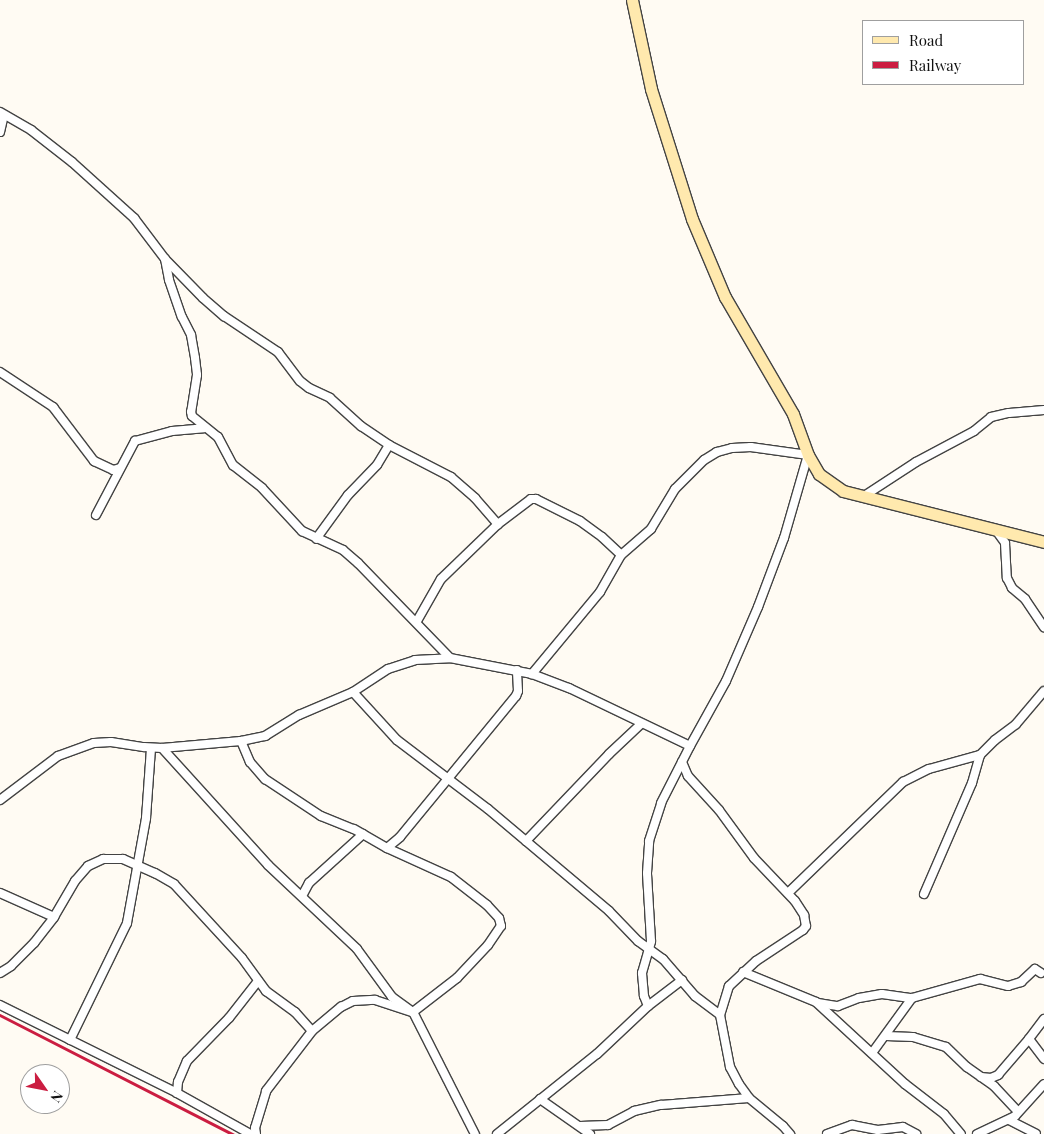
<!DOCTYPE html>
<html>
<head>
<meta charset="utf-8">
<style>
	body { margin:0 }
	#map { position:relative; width:1044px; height:1134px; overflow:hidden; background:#fffbf3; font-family:"Playfair Display",serif }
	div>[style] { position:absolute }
	.roads { filter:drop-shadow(1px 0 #434343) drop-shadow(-1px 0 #434343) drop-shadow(0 1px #434343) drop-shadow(0 -1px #434343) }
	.street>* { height:8px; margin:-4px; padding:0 4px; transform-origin:4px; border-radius:4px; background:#fff }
	.secondary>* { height:11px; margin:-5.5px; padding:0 5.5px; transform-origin:5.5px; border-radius:5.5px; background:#ffe9ae }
	.rail>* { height:2.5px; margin:-1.25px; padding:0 1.25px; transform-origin:1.25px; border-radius:1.25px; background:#cb1d41 }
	span { translate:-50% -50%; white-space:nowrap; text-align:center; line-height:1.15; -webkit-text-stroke:5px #fff; paint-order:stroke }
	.legend { position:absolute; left:862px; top:20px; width:162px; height:65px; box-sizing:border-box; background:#fff; border:1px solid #9f9f9f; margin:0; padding:6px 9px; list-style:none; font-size:15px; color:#101010 }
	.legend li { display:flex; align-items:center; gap:10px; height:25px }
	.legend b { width:25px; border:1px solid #9f9f9f }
	.north { position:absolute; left:20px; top:1064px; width:50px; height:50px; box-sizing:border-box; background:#fff; border:1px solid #9f9f9f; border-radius:50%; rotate:123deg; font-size:14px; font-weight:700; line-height:20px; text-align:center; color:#101010 }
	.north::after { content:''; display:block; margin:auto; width:18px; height:22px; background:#cb1d41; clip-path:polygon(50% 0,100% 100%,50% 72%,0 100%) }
</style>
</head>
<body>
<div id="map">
	<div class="roads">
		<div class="street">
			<div style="left:0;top:112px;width:36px;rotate:30deg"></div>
			<div style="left:31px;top:130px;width:52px;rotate:38deg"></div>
			<div style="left:72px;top:162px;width:84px;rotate:42.1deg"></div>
			<div style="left:134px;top:218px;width:51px;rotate:52.9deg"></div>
			<div style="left:165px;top:259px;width:54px;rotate:45.7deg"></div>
			<div style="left:203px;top:298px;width:28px;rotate:41deg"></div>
			<div style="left:224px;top:316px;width:65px;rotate:33.7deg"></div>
			<div style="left:278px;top:352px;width:36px;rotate:53deg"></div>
			<div style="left:300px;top:381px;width:11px;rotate:38deg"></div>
			<div style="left:309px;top:388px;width:23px;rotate:25deg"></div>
			<div style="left:330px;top:398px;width:42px;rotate:42.1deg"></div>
			<div style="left:361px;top:426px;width:34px;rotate:34deg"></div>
			<div style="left:389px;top:445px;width:23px;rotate:121deg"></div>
			<div style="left:377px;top:465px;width:42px;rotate:134deg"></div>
			<div style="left:348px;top:495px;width:54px;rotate:126deg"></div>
			<div style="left:0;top:132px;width:17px;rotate:-77deg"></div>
			<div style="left:165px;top:259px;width:21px;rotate:79deg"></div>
			<div style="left:169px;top:280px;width:39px;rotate:71deg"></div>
			<div style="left:182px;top:317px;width:20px;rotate:63deg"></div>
			<div style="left:191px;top:335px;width:23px;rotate:80deg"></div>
			<div style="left:195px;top:358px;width:17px;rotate:83deg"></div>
			<div style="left:197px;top:375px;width:37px;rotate:99deg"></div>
			<div style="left:191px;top:412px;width:4px;rotate:76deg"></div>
			<div style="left:192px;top:416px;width:33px;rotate:39deg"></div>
			<div style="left:218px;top:437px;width:32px;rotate:62deg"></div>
			<div style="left:233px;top:465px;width:37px;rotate:38deg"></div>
			<div style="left:262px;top:488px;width:59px;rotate:47.1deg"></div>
			<div style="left:302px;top:531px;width:45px;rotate:24.9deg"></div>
			<div style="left:343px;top:550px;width:20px;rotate:41deg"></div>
			<div style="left:358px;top:563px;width:132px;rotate:45.9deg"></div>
			<div style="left:0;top:372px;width:64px;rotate:33.4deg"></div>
			<div style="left:53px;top:407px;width:68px;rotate:52.8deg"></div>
			<div style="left:94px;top:461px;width:21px;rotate:25deg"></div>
			<div style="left:113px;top:470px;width:7px;rotate:-16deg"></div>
			<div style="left:389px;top:445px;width:70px;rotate:27.3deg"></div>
			<div style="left:451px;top:477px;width:32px;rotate:41deg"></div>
			<div style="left:475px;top:498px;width:35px;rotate:49deg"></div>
			<div style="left:498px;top:524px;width:41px;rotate:-37.1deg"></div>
			<div style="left:531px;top:499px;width:5px"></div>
			<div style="left:536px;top:499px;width:49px;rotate:26.6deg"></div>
			<div style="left:580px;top:521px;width:27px;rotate:36deg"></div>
			<div style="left:602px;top:537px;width:26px;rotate:43deg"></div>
			<div style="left:864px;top:496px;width:62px;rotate:-33.2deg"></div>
			<div style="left:916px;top:462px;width:66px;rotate:-28.1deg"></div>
			<div style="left:974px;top:431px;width:22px;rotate:-39deg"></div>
			<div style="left:991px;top:417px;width:18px;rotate:-13deg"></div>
			<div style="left:1009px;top:413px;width:35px;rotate:-5deg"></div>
			<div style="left:96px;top:515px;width:84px;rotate:-62.2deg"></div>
			<div style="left:135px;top:441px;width:38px;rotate:-15deg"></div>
			<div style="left:172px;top:431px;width:32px;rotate:-5deg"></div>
			<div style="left:995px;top:529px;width:17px;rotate:54deg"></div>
			<div style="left:1005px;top:543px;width:35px;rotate:87deg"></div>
			<div style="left:1007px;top:578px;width:11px;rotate:63deg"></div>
			<div style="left:1012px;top:588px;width:17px;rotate:40deg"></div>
			<div style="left:1025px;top:599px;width:34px;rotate:56deg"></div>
			<div style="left:417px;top:621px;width:48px;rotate:-60.3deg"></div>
			<div style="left:441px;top:579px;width:79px;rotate:-44deg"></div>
			<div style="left:353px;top:692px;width:65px;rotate:47.5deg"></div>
			<div style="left:397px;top:740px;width:114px;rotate:37.2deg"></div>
			<div style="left:488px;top:809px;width:158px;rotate:40.1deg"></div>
			<div style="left:609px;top:911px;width:42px;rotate:46deg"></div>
			<div style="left:638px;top:941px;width:31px;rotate:36deg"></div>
			<div style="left:663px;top:959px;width:49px;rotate:49.1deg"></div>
			<div style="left:695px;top:996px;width:31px;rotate:37deg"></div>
			<div style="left:241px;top:741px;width:23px;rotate:67deg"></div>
			<div style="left:250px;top:762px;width:23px;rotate:49deg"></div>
			<div style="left:265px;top:779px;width:67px;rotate:33.5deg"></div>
			<div style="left:321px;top:816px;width:35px;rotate:22deg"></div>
			<div style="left:354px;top:829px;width:38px;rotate:30deg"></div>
			<div style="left:387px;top:848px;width:17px;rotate:-40deg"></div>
			<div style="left:400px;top:837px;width:183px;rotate:-50.6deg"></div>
			<div style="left:516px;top:696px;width:5px;rotate:-68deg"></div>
			<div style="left:518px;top:691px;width:21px;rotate:-93deg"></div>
			<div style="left:162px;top:748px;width:158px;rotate:47.8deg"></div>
			<div style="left:268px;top:865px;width:122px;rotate:43.3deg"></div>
			<div style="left:357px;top:949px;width:59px;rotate:53.9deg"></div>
			<div style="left:392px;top:997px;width:26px;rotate:36deg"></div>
			<div style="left:413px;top:1012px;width:137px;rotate:63.1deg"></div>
			<div style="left:682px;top:762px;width:15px;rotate:67deg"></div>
			<div style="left:688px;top:776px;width:46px;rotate:47.6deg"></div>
			<div style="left:719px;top:810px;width:59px;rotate:53.9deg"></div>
			<div style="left:754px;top:858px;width:59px;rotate:46.4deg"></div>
			<div style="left:795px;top:901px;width:17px;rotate:57deg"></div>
			<div style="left:804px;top:915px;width:11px;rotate:80deg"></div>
			<div style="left:806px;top:926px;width:5px;rotate:127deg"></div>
			<div style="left:803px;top:930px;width:56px;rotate:146.6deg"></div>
			<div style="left:756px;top:961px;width:37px;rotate:137deg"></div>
			<div style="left:729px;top:986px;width:30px;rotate:107deg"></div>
			<div style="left:720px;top:1015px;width:53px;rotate:79.1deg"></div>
			<div style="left:730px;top:1067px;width:19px;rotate:62deg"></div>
			<div style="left:739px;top:1084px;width:17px;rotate:54deg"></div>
			<div style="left:749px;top:1098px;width:44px;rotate:39.5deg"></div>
			<div style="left:783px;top:1126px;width:11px;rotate:49deg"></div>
			<div style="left:0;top:800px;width:73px;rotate:-37.2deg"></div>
			<div style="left:58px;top:756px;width:38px;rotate:-20deg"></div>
			<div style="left:94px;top:743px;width:17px;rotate:-3deg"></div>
			<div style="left:111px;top:742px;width:33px;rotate:9deg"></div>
			<div style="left:144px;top:747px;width:18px;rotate:3deg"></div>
			<div style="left:162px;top:748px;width:79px;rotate:-5.1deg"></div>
			<div style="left:241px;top:741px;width:25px;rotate:-12deg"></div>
			<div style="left:265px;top:736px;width:40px;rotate:-32deg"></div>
			<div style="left:299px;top:715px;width:59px;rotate:-23.1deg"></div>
			<div style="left:353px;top:692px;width:42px;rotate:-33.3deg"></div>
			<div style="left:388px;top:669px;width:28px;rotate:-18deg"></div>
			<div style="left:415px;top:660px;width:35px;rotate:-3deg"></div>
			<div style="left:450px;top:658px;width:84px;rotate:11deg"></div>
			<div style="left:532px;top:674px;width:40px;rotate:21deg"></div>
			<div style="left:569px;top:688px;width:134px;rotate:25.6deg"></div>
			<div style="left:690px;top:746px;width:74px;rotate:-61deg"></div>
			<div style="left:726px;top:681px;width:81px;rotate:-66.6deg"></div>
			<div style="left:758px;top:607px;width:74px;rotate:-69.4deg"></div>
			<div style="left:784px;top:538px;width:86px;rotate:-73.9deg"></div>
			<div style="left:808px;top:455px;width:58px;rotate:-172deg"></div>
			<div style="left:751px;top:447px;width:19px;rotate:177deg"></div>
			<div style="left:732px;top:448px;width:16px;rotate:165deg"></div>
			<div style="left:717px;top:452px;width:15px;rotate:148deg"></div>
			<div style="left:704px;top:460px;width:41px;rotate:135deg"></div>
			<div style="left:675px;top:489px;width:47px;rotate:121deg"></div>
			<div style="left:651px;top:529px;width:40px;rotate:139deg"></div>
			<div style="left:621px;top:555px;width:43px;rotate:119.6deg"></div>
			<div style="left:600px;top:592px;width:107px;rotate:129.7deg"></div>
			<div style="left:526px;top:841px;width:120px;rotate:-46.3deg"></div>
			<div style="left:609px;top:754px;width:44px;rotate:-43.2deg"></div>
			<div style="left:0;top:893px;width:59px;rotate:24deg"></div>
			<div style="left:788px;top:893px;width:160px;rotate:-44deg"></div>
			<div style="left:903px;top:782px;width:29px;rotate:-27deg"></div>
			<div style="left:929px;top:769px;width:53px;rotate:-15.4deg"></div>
			<div style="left:924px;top:894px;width:121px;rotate:-66.6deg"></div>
			<div style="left:972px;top:783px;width:29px;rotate:-74deg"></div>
			<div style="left:980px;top:755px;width:21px;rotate:-45deg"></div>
			<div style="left:995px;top:740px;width:26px;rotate:-37deg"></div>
			<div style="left:1016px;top:724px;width:43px;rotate:-49.7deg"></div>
			<div style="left:302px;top:896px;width:15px;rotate:-62deg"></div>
			<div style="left:309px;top:883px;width:73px;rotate:-42.2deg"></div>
			<div style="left:743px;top:972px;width:79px;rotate:22.3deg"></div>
			<div style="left:816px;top:1002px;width:121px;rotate:42.7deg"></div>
			<div style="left:905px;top:1084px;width:49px;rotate:37.6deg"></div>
			<div style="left:944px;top:1114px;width:26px;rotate:50deg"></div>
			<div style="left:0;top:973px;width:13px;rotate:-32deg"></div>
			<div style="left:11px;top:966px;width:33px;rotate:-45deg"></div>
			<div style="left:34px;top:943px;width:33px;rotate:-52deg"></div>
			<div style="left:54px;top:917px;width:42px;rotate:-59.7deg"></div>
			<div style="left:75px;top:881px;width:20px;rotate:-49deg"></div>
			<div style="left:88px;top:866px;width:17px;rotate:-25deg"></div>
			<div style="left:103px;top:859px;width:20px"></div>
			<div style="left:123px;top:859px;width:35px;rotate:24deg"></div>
			<div style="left:155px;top:873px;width:22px;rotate:30deg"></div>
			<div style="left:174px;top:884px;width:100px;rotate:47.4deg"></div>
			<div style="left:242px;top:958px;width:41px;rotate:54deg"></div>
			<div style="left:266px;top:991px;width:36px;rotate:36deg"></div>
			<div style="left:295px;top:1012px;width:25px;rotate:48deg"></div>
			<div style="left:818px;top:1003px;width:20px;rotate:9deg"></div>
			<div style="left:838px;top:1006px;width:22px;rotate:-21deg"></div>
			<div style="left:859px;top:998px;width:23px;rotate:-10deg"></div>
			<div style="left:882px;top:994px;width:30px;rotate:8deg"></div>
			<div style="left:912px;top:998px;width:71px;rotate:-15.6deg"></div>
			<div style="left:980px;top:979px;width:29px;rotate:14deg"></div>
			<div style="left:1008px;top:986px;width:14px;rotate:-17deg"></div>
			<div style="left:1021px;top:982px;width:19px;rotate:-43deg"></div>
			<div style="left:1035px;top:969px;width:7px;rotate:34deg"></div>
			<div style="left:0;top:1005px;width:198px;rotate:26.4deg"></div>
			<div style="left:177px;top:1093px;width:84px;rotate:29.3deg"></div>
			<div style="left:648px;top:1006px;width:11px;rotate:-112deg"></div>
			<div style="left:644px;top:996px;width:23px;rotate:-95deg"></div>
			<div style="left:642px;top:973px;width:33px;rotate:-74deg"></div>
			<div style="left:651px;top:941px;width:68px;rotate:-93.4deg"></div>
			<div style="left:647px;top:873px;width:32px;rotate:-86deg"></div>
			<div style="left:649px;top:841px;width:40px;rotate:-72deg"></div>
			<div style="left:661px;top:803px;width:64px;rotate:-63deg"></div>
			<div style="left:1044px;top:1019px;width:25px;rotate:127deg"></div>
			<div style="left:1029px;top:1039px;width:25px;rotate:53deg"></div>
			<div style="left:886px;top:1036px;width:27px;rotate:2deg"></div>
			<div style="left:913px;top:1037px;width:34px;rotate:17deg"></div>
			<div style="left:946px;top:1047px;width:29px;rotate:44deg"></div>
			<div style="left:967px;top:1067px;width:33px;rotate:35deg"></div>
			<div style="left:994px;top:1086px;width:35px;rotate:47deg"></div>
			<div style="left:70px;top:1040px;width:130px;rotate:-64deg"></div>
			<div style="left:127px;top:923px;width:107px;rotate:-79.7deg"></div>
			<div style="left:146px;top:818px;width:70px;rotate:-85.9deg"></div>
			<div style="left:872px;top:1053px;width:68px;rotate:-54deg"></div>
			<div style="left:981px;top:1077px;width:10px;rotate:6deg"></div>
			<div style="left:991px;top:1078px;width:8px;rotate:-23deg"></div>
			<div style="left:998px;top:1075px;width:48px;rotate:-49.3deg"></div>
			<div style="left:177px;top:1093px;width:11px;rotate:-85deg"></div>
			<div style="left:178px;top:1082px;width:23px;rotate:-67deg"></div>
			<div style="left:187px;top:1061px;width:60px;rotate:-45.7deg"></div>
			<div style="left:229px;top:1018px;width:47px;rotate:-51.9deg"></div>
			<div style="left:540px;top:1099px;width:61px;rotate:35deg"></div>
			<div style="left:1009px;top:1120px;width:30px;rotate:27deg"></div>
			<div style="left:580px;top:1126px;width:28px;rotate:-2deg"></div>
			<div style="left:608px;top:1125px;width:30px;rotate:-28deg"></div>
			<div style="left:634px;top:1111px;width:28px;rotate:-13deg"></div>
			<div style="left:661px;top:1105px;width:88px;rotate:-4.5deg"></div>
			<div style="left:256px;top:1134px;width:6px;rotate:-99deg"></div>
			<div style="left:255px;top:1128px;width:39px;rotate:-73deg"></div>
			<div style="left:266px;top:1091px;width:76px;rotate:-52.5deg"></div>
			<div style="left:312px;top:1031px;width:38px;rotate:-40deg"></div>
			<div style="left:341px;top:1007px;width:13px;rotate:-27deg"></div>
			<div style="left:353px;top:1001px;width:22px;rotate:-3deg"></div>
			<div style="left:375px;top:1000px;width:40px;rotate:18deg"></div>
			<div style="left:413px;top:1012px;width:56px;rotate:-37.7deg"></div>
			<div style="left:457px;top:978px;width:45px;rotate:-46.8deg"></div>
			<div style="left:488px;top:945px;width:23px;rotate:-56deg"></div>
			<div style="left:501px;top:926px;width:8px;rotate:-104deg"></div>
			<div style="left:499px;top:918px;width:18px;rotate:-133deg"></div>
			<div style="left:487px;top:905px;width:46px;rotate:-142.1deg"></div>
			<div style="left:451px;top:877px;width:70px;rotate:-155.6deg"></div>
			<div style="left:497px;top:1134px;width:128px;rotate:-38.7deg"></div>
			<div style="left:597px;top:1054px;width:70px;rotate:-43.3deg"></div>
			<div style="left:648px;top:1006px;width:43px;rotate:-37.4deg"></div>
			<div style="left:827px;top:1134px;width:27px;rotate:-20deg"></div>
			<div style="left:852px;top:1125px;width:26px;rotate:11deg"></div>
			<div style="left:878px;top:1130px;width:25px;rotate:-7deg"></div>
			<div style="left:903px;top:1127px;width:15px;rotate:28deg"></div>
			<div style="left:977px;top:1134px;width:42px;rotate:-25.3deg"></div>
			<div style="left:1015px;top:1116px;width:43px;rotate:-47.8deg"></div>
		</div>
		<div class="secondary">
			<div style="left:632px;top:0;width:91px;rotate:77.9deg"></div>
			<div style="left:651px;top:89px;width:136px;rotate:72.5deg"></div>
			<div style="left:692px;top:219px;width:85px;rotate:67.1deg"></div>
			<div style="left:725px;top:297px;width:135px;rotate:59.8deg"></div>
			<div style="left:793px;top:414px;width:44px;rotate:69.9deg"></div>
			<div style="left:808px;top:455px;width:22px;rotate:60deg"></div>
			<div style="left:819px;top:474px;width:29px;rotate:35deg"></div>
			<div style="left:843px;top:491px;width:207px;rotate:14.2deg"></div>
		</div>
	</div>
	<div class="rail">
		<div style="left:0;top:1015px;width:262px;rotate:27.1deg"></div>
	</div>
	<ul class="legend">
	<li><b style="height:6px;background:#ffe9ae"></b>Road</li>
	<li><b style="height:6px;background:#cb1d41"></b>Railway</li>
	</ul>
	<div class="north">N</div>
</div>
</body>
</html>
